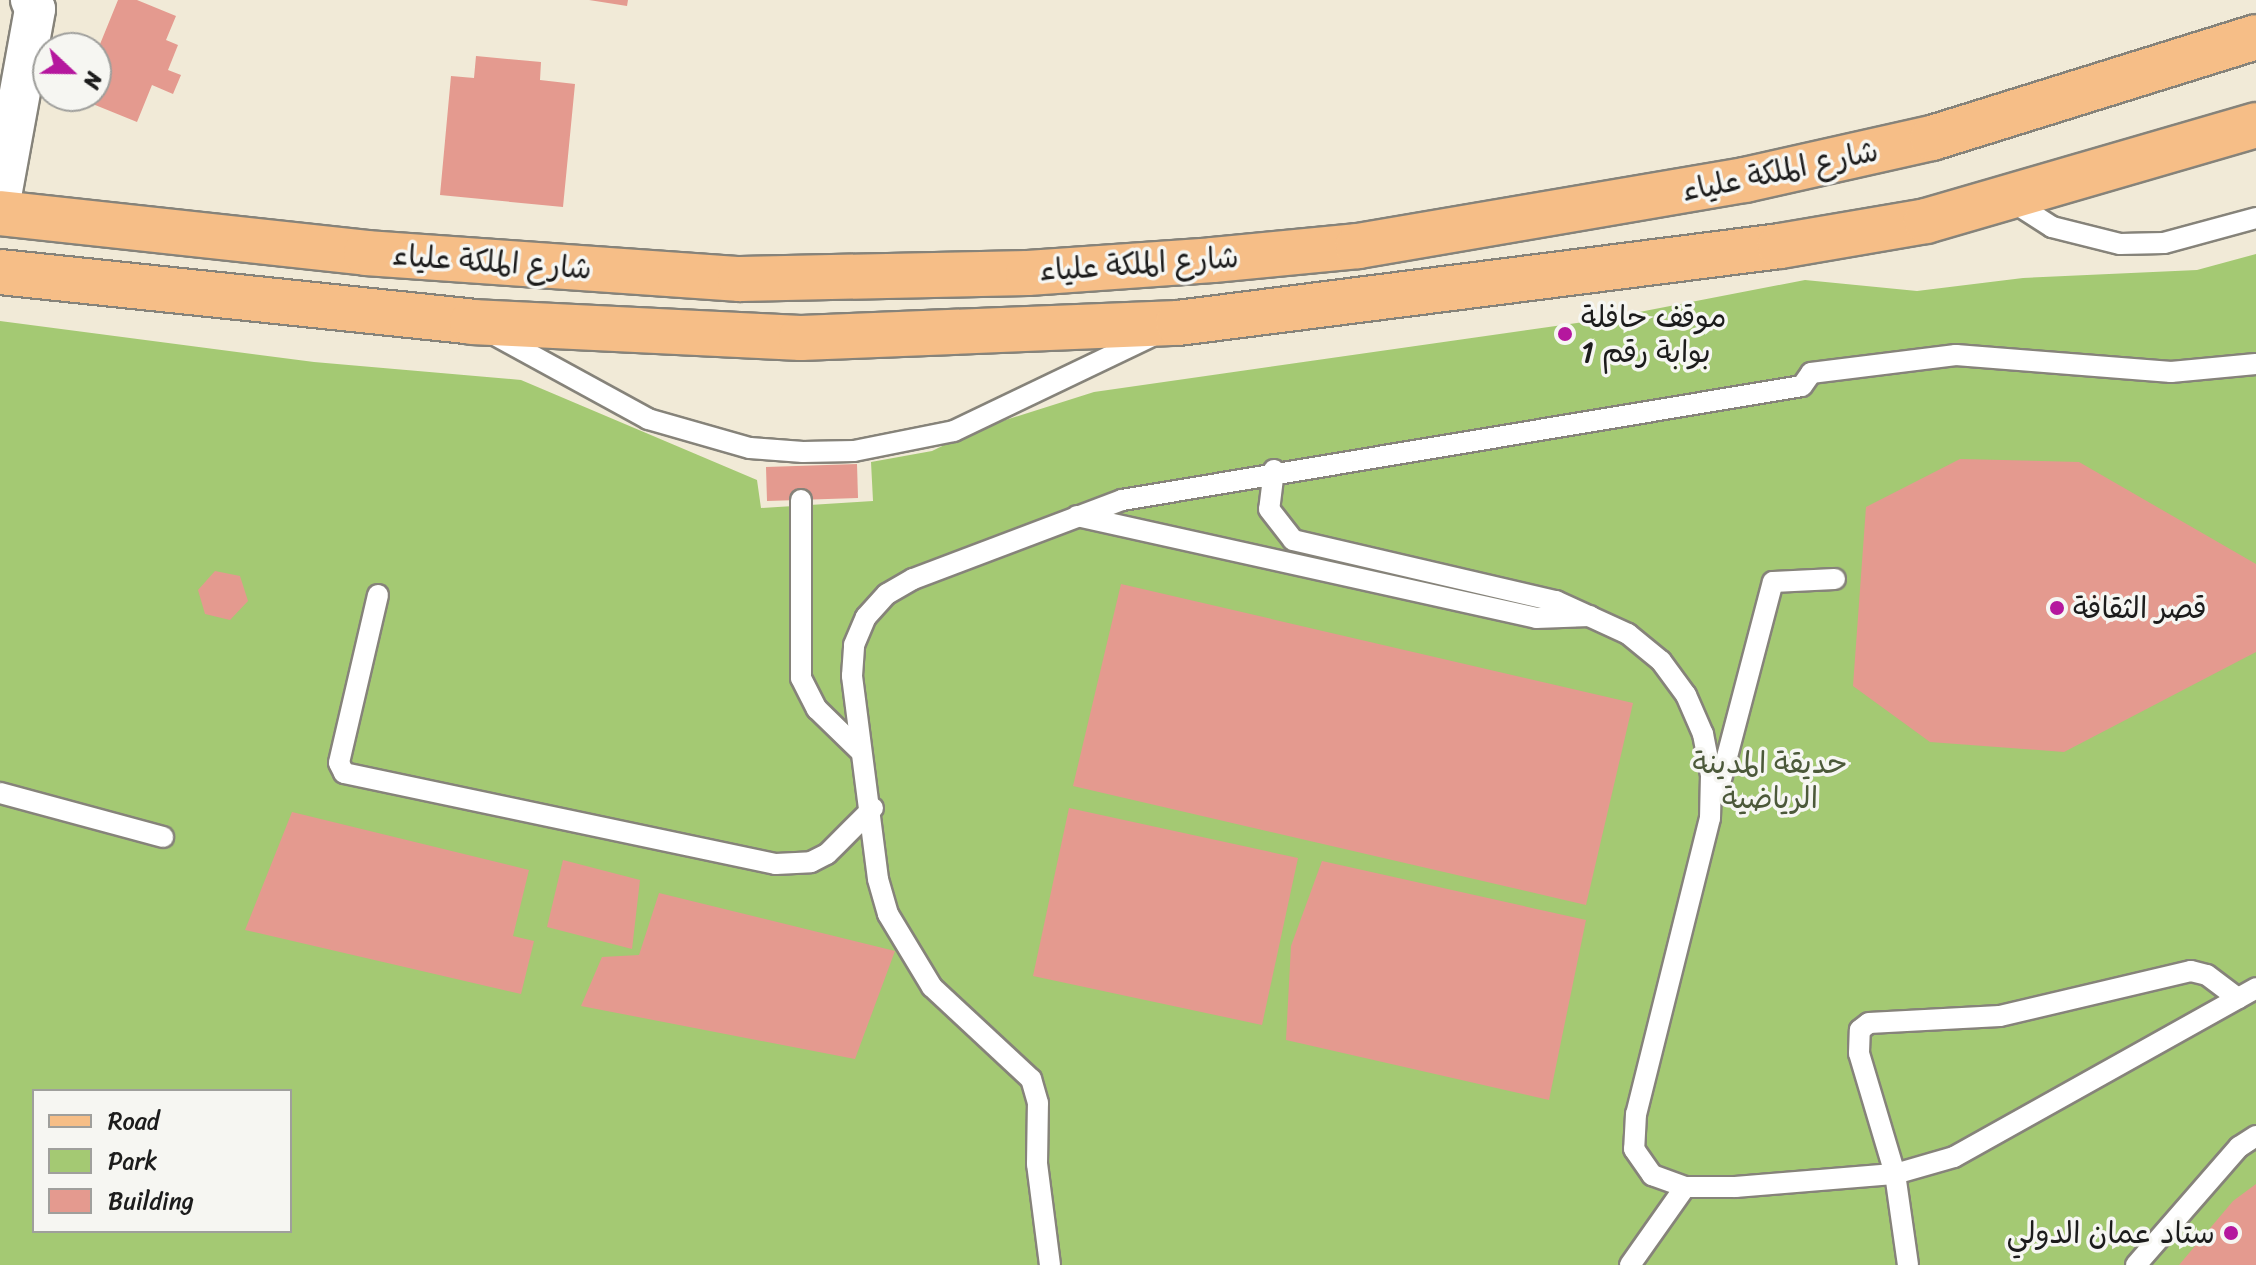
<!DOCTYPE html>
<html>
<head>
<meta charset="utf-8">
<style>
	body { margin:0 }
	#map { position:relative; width:2256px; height:1265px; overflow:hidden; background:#f1ead7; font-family:Sriracha,"Playpen Sans Arabic",sans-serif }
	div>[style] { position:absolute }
	.green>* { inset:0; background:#a4c973 }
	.building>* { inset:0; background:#e49a8f }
	.roads { filter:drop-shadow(2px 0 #86837a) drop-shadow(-2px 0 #86837a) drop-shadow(0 2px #86837a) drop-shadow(0 -2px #86837a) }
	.lane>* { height:20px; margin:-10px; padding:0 10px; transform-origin:10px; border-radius:10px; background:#fff }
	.street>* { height:40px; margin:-20px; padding:0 20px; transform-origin:20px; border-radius:20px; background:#fff }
	.primary>* { height:44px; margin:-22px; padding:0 22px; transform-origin:22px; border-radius:22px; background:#f6be87 }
	.dots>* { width:22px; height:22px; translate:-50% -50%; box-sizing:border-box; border:4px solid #f6f6f2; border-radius:50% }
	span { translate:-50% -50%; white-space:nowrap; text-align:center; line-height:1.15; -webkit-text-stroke:7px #f6f6f2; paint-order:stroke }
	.street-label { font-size:30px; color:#1c1c1c }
	.poi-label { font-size:30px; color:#1c1c1c }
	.left { translate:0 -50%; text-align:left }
	.right { translate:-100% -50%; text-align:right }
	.park-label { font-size:30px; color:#4c593a }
	.legend { position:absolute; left:32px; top:1089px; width:260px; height:144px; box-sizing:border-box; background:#f6f6f2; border:2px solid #9f9f9c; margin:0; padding:10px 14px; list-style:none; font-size:24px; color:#1c1c1c }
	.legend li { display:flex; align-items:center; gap:16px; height:40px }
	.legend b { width:40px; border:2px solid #9f9f9c }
	.north { position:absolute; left:32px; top:32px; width:80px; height:80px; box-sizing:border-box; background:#f6f6f2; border:2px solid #9f9f9c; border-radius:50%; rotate:112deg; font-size:22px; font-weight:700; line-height:32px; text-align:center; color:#1c1c1c }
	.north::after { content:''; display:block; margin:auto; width:28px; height:36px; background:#b5179e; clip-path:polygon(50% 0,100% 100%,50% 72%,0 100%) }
</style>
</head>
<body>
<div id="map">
	<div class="green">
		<div style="clip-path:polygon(evenodd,2256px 254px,2256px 1265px,0 1265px,0 321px,314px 362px,521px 380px,757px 480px,761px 508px,873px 501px,871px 462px,932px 451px,977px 429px,1094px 392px,1598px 320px,1805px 280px,1917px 291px,2023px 278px,2197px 270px,2256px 254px,34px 1091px,290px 1091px,290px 1231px,34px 1231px,34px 1091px)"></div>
	</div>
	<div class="building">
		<div style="clip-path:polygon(118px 0,137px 0,176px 16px,166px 40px,178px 45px,168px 70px,181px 75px,173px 94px,152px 85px,137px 122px,73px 96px,96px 96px,96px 54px)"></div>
		<div style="clip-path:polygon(589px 0,628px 0,627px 6px)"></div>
		<div style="clip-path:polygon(476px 56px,541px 62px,540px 80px,575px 84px,563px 207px,440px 195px,451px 76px,474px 78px)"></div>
		<div style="clip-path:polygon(1960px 459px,2079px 462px,2256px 564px,2256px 652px,2064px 752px,1930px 742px,1853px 686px,1866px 507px)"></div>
		<div style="clip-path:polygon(857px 464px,858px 498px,767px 501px,766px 467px)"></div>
		<div style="clip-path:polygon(215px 571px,240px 576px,248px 601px,230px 620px,205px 614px,198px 590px)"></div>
		<div style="clip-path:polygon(1121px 584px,1633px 703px,1586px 905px,1073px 786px)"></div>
		<div style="clip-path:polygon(1069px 808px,1298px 858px,1262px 1025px,1033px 976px)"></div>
		<div style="clip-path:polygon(292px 812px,529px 870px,513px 936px,534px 941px,521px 994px,245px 930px)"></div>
		<div style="clip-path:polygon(563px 860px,640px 880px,632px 949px,547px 927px)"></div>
		<div style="clip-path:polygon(1322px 861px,1586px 920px,1549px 1100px,1286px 1040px,1291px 946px)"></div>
		<div style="clip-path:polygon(659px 893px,895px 951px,855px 1059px,581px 1006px,602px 957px,639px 955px)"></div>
		<div style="clip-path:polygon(2256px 1184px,2256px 1265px,2179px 1265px,2233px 1201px)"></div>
	</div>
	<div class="roads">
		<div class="lane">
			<div style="left:2010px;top:200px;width:50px;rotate:32.7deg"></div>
			<div style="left:2052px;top:227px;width:70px;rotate:14deg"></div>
			<div style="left:2120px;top:244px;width:44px;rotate:-1.3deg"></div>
			<div style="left:2164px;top:243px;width:95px;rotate:-15.2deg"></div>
			<div style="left:493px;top:334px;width:177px;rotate:28.7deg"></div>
			<div style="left:648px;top:419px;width:106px;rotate:15.9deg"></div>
			<div style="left:750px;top:448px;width:53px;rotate:4.3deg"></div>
			<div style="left:803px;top:452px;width:51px;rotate:-1.1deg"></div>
			<div style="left:854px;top:451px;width:102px;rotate:-11.3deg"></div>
			<div style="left:954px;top:431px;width:222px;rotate:-25.6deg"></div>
			<div style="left:1274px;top:470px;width:39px;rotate:97deg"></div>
			<div style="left:1269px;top:509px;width:39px;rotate:52deg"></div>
			<div style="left:1293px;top:540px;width:270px;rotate:13.1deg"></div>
			<div style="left:1556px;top:601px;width:79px;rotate:24.6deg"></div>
			<div style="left:1628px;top:634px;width:43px;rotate:39.3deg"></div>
			<div style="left:1661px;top:661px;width:42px;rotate:53.7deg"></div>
			<div style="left:1686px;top:695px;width:43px;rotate:66.4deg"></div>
			<div style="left:1703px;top:734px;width:42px;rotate:79deg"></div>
			<div style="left:1711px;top:775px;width:43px;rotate:91.3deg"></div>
			<div style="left:1710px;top:818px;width:305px;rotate:104deg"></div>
			<div style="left:1636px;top:1114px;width:35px;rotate:93deg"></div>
			<div style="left:1634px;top:1149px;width:32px;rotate:55deg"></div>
			<div style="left:1652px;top:1175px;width:35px;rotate:20deg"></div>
			<div style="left:1685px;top:1187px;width:51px"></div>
			<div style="left:1736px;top:1187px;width:160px;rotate:-4.7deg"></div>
			<div style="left:1895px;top:1174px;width:126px;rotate:-106.6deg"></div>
			<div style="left:1859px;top:1053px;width:23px;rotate:-88deg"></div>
			<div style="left:1860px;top:1030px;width:11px;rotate:-38deg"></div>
			<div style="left:1869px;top:1023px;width:131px;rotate:-3.1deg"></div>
			<div style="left:2000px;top:1016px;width:196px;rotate:-13.3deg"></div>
			<div style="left:2191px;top:971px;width:16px;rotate:14deg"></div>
			<div style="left:2207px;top:975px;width:39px;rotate:37deg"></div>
			<div style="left:801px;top:500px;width:178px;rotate:90deg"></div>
			<div style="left:801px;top:678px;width:35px;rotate:63deg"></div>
			<div style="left:817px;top:709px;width:59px;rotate:44.3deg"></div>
			<div style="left:1077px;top:516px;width:470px;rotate:12.5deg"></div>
			<div style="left:1536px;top:618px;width:54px;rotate:-2.1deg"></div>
			<div style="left:378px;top:595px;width:172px;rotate:103.1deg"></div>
			<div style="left:339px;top:763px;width:11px;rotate:63deg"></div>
			<div style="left:344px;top:773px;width:441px;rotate:11.9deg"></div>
			<div style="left:776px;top:864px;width:35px;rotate:-3deg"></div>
			<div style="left:811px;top:862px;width:18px;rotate:-27deg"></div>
			<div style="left:827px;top:854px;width:65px;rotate:-45deg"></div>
			<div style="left:1718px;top:791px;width:216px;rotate:-75.3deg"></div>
			<div style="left:1773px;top:582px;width:62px;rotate:-2.8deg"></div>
			<div style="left:0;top:793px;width:169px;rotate:15.1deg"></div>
			<div style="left:1050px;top:1265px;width:102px;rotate:-97.3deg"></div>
			<div style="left:1037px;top:1164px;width:61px;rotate:-89.1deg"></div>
			<div style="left:1038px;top:1103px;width:25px;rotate:-106deg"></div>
			<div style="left:1031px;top:1079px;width:135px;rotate:-137.1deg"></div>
			<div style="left:932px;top:987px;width:85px;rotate:-121.1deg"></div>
			<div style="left:888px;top:914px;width:36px;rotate:-106deg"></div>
			<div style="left:878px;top:879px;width:205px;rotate:-97.3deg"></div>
			<div style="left:852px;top:676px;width:31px;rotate:-86deg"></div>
			<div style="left:854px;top:645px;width:30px;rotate:-67deg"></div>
			<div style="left:866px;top:617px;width:31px;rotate:-48deg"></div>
			<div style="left:887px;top:594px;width:30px;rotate:-30deg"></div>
			<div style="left:913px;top:579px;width:223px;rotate:-20.7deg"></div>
			<div style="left:1122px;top:500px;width:689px;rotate:-9.52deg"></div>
			<div style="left:1802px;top:386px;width:16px;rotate:-55deg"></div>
			<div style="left:1811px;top:373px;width:146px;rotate:-7.1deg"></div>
			<div style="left:1956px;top:355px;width:216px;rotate:4.5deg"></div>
			<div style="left:2171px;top:372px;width:85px;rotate:-5.4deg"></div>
			<div style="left:1630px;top:1265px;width:95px;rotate:-54.8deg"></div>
			<div style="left:1908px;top:1265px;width:92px;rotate:-98.1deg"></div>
			<div style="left:1895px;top:1174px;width:61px;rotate:-16.1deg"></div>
			<div style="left:1954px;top:1157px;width:346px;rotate:-29.2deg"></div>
			<div style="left:2136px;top:1265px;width:157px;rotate:-48.9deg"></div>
			<div style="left:2239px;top:1147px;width:20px;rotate:-33deg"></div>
		</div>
		<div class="street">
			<div style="left:0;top:202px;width:196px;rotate:-79.7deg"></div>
			<div style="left:35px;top:9px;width:10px;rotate:-114deg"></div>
		</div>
		<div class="primary">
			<div style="left:0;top:213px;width:368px;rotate:6.2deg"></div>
			<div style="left:366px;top:253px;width:375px;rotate:4deg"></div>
			<div style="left:740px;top:279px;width:288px;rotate:-1.2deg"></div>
			<div style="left:1028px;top:273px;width:185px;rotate:-4deg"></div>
			<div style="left:1213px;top:260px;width:146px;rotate:-5.5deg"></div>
			<div style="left:1358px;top:246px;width:393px;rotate:-9.7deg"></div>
			<div style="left:1745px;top:180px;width:192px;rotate:-12.7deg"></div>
			<div style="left:1932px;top:138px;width:339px;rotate:-17.3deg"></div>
			<div style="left:0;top:272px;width:475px;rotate:6deg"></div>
			<div style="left:472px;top:322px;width:329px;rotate:2.8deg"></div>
			<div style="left:801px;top:338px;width:377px;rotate:-2.3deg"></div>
			<div style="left:1178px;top:323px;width:607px;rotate:-7.29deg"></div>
			<div style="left:1780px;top:246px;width:148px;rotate:-9.7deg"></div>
			<div style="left:1926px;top:221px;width:344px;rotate:-16.2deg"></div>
		</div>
	</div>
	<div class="dots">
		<div style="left:1565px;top:334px;background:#b5179e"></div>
		<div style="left:2057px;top:608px;background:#b5179e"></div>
		<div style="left:2231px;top:1233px;background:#b5179e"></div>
	</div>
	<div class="street-label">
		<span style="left:1780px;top:171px;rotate:-12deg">شارع الملكة علياء</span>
		<span style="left:492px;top:262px;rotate:4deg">شارع الملكة علياء</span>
		<span style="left:1139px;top:264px;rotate:-4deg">شارع الملكة علياء</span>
	</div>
	<div class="poi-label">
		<span class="left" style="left:1581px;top:334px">موقف حافلة<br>بوابة رقم 1</span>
		<span class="left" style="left:2073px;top:608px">قصر الثقافة</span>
		<span class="right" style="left:2215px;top:1233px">ستاد عمان الدولي</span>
	</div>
	<div class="park-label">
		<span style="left:1770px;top:780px">حديقة المدينة<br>الرياضية</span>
	</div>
	<ul class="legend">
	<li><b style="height:10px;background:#f6be87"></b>Road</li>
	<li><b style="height:22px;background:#a4c973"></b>Park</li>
	<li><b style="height:22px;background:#e49a8f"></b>Building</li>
	</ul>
	<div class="north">N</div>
</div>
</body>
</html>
